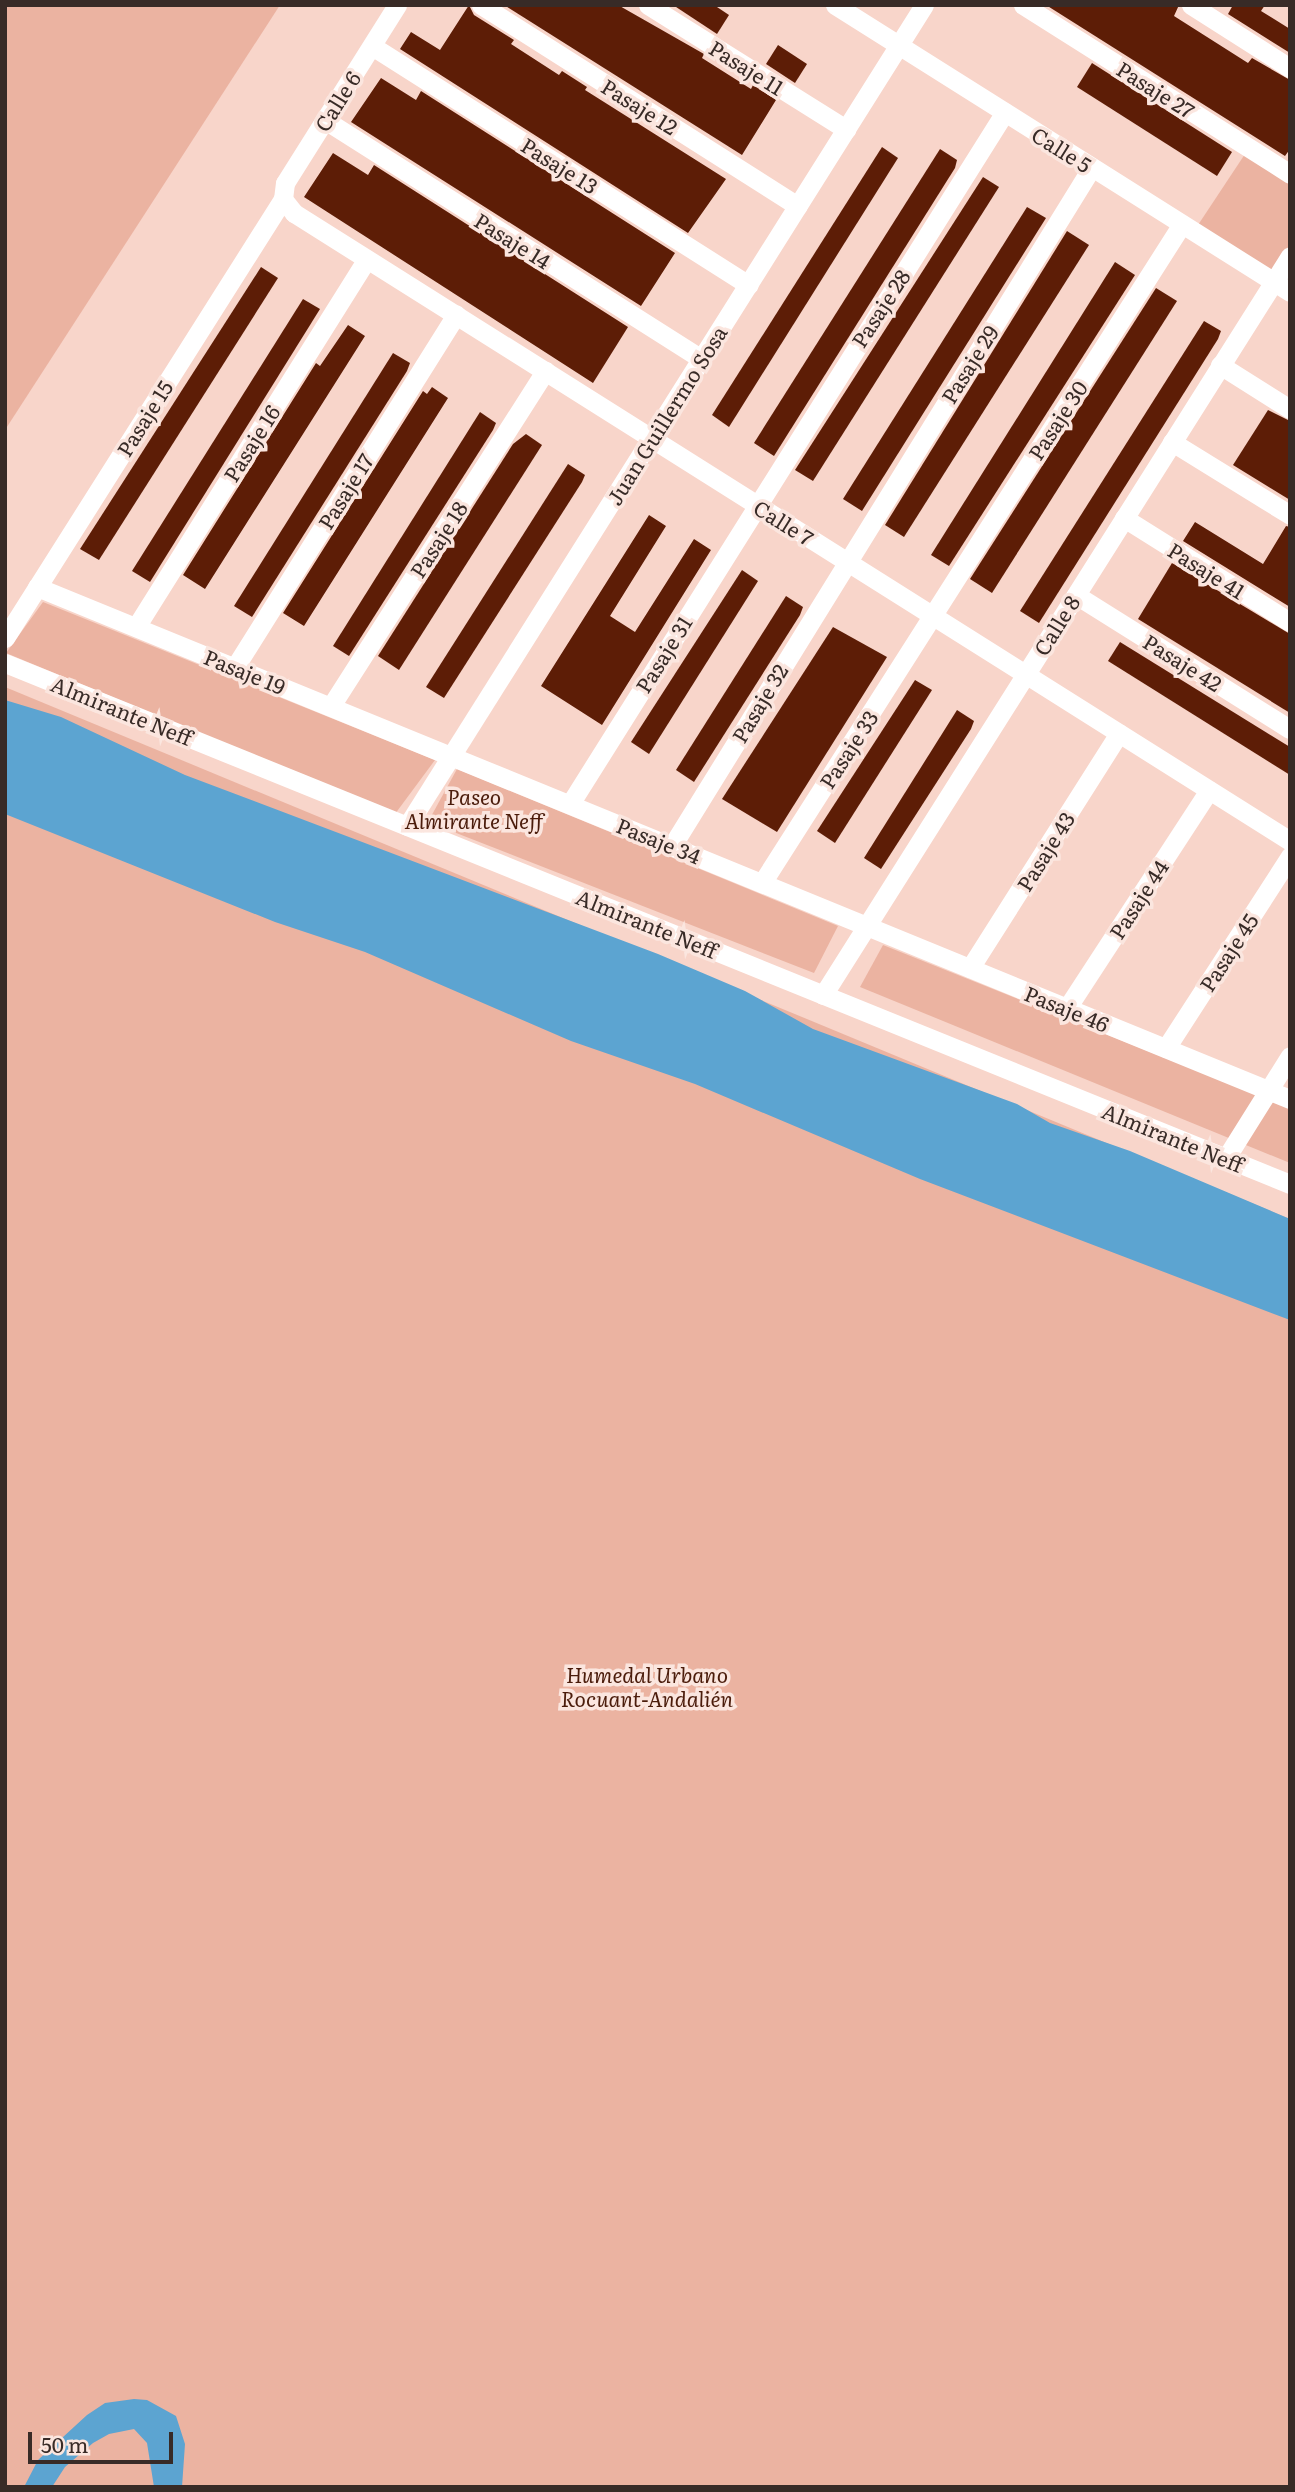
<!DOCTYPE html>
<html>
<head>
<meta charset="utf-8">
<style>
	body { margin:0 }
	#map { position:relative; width:1295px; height:2492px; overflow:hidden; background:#f8d5ca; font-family:Literata,serif }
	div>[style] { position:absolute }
	.green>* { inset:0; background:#ebb3a1 }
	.water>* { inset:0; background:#5ca4d1 }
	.building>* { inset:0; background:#5d1d06 }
	.minor>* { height:19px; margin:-9.5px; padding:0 9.5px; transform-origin:9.5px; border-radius:9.5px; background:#fff }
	span { translate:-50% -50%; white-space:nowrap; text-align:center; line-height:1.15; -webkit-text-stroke:7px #fbe6df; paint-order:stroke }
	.street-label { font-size:21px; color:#382b27 }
	.park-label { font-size:21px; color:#4b1c0b; font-style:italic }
	.frame { position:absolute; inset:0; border:7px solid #382b27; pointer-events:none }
	.scale { position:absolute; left:28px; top:2432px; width:145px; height:32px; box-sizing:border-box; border:4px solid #382b27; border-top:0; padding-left:9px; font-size:21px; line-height:24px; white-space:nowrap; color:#382b27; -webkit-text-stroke:5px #fbe6df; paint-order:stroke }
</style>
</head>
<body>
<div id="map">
	<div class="green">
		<div style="clip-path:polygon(5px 5px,280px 5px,5px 430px)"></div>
		<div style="clip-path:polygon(1247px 151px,1290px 178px,1290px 246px,1271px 275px,1196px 228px)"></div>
		<div style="clip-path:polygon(43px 602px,435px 760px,395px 814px,6px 653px)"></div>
		<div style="clip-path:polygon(5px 687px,1290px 1219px,1290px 2487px,5px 2487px)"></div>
		<div style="clip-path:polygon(457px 769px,838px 926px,814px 973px,428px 822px)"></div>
		<div style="clip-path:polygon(883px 945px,1290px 1108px,1290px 1163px,860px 987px)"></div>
	</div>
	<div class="water">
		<div style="clip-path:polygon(5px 700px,61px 717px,185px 775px,658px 954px,745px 991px,813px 1029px,1017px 1104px,1050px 1123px,1130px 1151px,1290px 1219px,1290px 1320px,920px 1179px,695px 1084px,571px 1041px,365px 952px,275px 922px,5px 814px)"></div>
		<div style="clip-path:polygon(134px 2399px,147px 2400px,176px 2416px,185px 2444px,182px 2487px,154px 2487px,147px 2443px,134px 2429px,109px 2434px,93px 2443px,65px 2467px,52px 2487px,24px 2487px,38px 2460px,87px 2415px,105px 2403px)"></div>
	</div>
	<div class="building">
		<div style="clip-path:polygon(469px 5px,474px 15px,514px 40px,511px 44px,559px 75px,562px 71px,587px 87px,585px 90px,726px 179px,688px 233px,400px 49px,411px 32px,440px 50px)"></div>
		<div style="clip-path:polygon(504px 5px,618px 5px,704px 54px,702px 58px,751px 89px,753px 85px,776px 100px,742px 155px)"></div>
		<div style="clip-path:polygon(673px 5px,714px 5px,729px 15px,717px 34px)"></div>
		<div style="clip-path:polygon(1046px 5px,1179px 5px,1174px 16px,1248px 63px,1252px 58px,1290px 80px,1290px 149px,1285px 156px)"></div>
		<div style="clip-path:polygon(1233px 5px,1265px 5px,1261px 11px,1290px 29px,1290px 53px,1228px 14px)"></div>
		<div style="clip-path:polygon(778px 45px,807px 64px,795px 83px,766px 64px)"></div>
		<div style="clip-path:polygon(1092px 63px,1232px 152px,1217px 176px,1077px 87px)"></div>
		<div style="clip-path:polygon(381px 78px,416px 100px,421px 91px,675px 253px,641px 306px,351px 122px)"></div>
		<div style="clip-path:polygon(882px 147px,898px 158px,729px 427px,712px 415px)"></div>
		<div style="clip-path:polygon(940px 149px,957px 160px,955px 168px,774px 456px,754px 443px)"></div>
		<div style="clip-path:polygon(333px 153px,368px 175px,374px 165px,628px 327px,593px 383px,304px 197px)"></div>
		<div style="clip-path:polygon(983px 177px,999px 187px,813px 481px,795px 470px)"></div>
		<div style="clip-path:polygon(1027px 207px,1046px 218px,862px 511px,843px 499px)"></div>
		<div style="clip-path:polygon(1067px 231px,1089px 245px,904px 537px,885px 525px)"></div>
		<div style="clip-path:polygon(1115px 262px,1135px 275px,949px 566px,931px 555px)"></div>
		<div style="clip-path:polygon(261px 267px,278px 278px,99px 560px,80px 549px)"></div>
		<div style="clip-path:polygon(1156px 288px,1177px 301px,992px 593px,970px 579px)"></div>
		<div style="clip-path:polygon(303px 299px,320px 309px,150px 582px,132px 571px)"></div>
		<div style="clip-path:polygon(1204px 321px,1221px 331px,1218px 339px,1039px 623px,1020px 611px)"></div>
		<div style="clip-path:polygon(348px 325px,365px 336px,205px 589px,183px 575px,316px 363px,320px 366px)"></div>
		<div style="clip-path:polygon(393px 353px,410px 363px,407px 371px,252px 617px,234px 606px)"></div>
		<div style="clip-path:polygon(432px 387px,448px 398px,304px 626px,283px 613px,423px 391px,427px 394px)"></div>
		<div style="clip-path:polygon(1268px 410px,1290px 421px,1290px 500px,1233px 465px)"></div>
		<div style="clip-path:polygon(480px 412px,496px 423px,493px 430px,349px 656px,333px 646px)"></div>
		<div style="clip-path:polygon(526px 434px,542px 445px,399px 670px,378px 656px,513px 444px)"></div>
		<div style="clip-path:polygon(568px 464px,585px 475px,582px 482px,444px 698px,426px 687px)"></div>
		<div style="clip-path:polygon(649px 515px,666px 526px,610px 616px,635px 632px,694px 539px,711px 550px,602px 725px,541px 686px)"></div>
		<div style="clip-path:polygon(1195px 522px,1263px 564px,1286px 526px,1290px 527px,1290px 607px,1183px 541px)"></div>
		<div style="clip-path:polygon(1172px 563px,1290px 634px,1290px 713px,1138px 619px)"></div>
		<div style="clip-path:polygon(742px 570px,758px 581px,649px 754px,631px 742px)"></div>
		<div style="clip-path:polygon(786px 596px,803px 607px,800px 615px,694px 782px,676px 770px)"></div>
		<div style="clip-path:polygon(833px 627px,887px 657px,777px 832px,722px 799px)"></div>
		<div style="clip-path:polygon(1120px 642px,1290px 747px,1290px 775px,1108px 661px)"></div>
		<div style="clip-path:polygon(915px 680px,932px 690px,835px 843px,817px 831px)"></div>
		<div style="clip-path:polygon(957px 710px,974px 721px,971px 729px,881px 869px,864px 858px)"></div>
	</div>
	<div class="minor">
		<div style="left:481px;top:5px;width:375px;rotate:32.4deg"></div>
		<div style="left:648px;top:5px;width:234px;rotate:32.1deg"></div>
		<div style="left:835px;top:5px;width:538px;rotate:32.24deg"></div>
		<div style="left:1023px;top:5px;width:316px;rotate:32.3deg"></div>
		<div style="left:1191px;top:5px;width:117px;rotate:32.5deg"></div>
		<div style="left:372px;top:46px;width:446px;rotate:32.4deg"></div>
		<div style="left:325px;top:120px;width:446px;rotate:32.4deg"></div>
		<div style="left:283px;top:199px;width:18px;rotate:52deg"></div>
		<div style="left:294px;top:213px;width:1177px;rotate:32.23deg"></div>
		<div style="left:283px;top:199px;width:16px;rotate:-83deg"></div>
		<div style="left:285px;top:183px;width:210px;rotate:-57.8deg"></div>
		<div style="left:1220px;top:365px;width:83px;rotate:32.2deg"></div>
		<div style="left:1172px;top:442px;width:139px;rotate:31.7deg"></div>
		<div style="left:1124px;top:518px;width:196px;rotate:32.1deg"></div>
		<div style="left:37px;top:587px;width:1354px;rotate:22.23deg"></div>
		<div style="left:1076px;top:595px;width:252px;rotate:32.1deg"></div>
		<div style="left:136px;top:627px;width:434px;rotate:-57.9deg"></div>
		<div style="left:5px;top:638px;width:520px;rotate:-57.66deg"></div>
		<div style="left:5px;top:663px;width:1387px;rotate:22.07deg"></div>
		<div style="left:235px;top:667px;width:416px;rotate:-57.9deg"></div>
		<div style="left:331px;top:706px;width:398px;rotate:-57.4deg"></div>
		<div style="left:570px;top:804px;width:817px;rotate:-57.85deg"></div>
		<div style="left:407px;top:826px;width:970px;rotate:-57.8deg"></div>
		<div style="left:672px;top:846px;width:798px;rotate:-58.26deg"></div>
		<div style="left:762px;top:883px;width:781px;rotate:-57.49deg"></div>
		<div style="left:970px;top:968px;width:278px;rotate:-57.6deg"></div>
		<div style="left:823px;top:995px;width:874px;rotate:-57.71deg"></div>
		<div style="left:1067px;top:1008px;width:260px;rotate:-56.9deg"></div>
		<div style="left:1166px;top:1048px;width:229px;rotate:-57.1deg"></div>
		<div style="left:1226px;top:1158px;width:120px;rotate:-57.9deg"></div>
	</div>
	<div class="street-label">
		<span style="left:747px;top:67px;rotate:32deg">Pasaje 11</span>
		<span style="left:1156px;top:89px;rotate:32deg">Pasaje 27</span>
		<span style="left:337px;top:101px;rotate:-58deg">Calle 6</span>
		<span style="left:640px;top:106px;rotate:32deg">Pasaje 12</span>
		<span style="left:1062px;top:149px;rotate:32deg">Calle 5</span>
		<span style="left:560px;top:165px;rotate:32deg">Pasaje 13</span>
		<span style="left:513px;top:240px;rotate:32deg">Pasaje 14</span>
		<span style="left:880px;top:308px;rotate:-57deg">Pasaje 28</span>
		<span style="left:969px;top:364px;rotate:-58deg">Pasaje 29</span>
		<span style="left:666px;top:415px;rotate:-58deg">Juan Guillermo Sosa</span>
		<span style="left:144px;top:418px;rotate:-58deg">Pasaje 15</span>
		<span style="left:1057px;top:420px;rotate:-57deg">Pasaje 30</span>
		<span style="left:251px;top:443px;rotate:-58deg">Pasaje 16</span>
		<span style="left:345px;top:491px;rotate:-58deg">Pasaje 17</span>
		<span style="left:784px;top:522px;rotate:32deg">Calle 7</span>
		<span style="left:438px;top:539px;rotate:-57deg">Pasaje 18</span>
		<span style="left:1207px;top:570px;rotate:32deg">Pasaje 41</span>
		<span style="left:1056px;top:625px;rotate:-58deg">Calle 8</span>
		<span style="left:663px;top:654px;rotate:-58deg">Pasaje 31</span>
		<span style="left:1183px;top:662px;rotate:32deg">Pasaje 42</span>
		<span style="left:245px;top:671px;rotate:22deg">Pasaje 19</span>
		<span style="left:759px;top:703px;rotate:-59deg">Pasaje 32</span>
		<span style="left:122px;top:710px;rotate:22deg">Almirante Neff</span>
		<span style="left:848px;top:749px;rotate:-57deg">Pasaje 33</span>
		<span style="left:659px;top:840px;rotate:22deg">Pasaje 34</span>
		<span style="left:1045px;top:851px;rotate:-58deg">Pasaje 43</span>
		<span style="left:1138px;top:899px;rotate:-57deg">Pasaje 44</span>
		<span style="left:647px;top:923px;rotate:22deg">Almirante Neff</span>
		<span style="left:1228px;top:952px;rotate:-57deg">Pasaje 45</span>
		<span style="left:1067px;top:1008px;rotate:22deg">Pasaje 46</span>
		<span style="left:1173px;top:1137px;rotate:22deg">Almirante Neff</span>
	</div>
	<div class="park-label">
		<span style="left:474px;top:808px">Paseo<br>Almirante Neff</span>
		<span style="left:647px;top:1686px">Humedal Urbano<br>Rocuant-Andalién</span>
	</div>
	<div class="frame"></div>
	<div class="scale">50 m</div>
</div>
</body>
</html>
